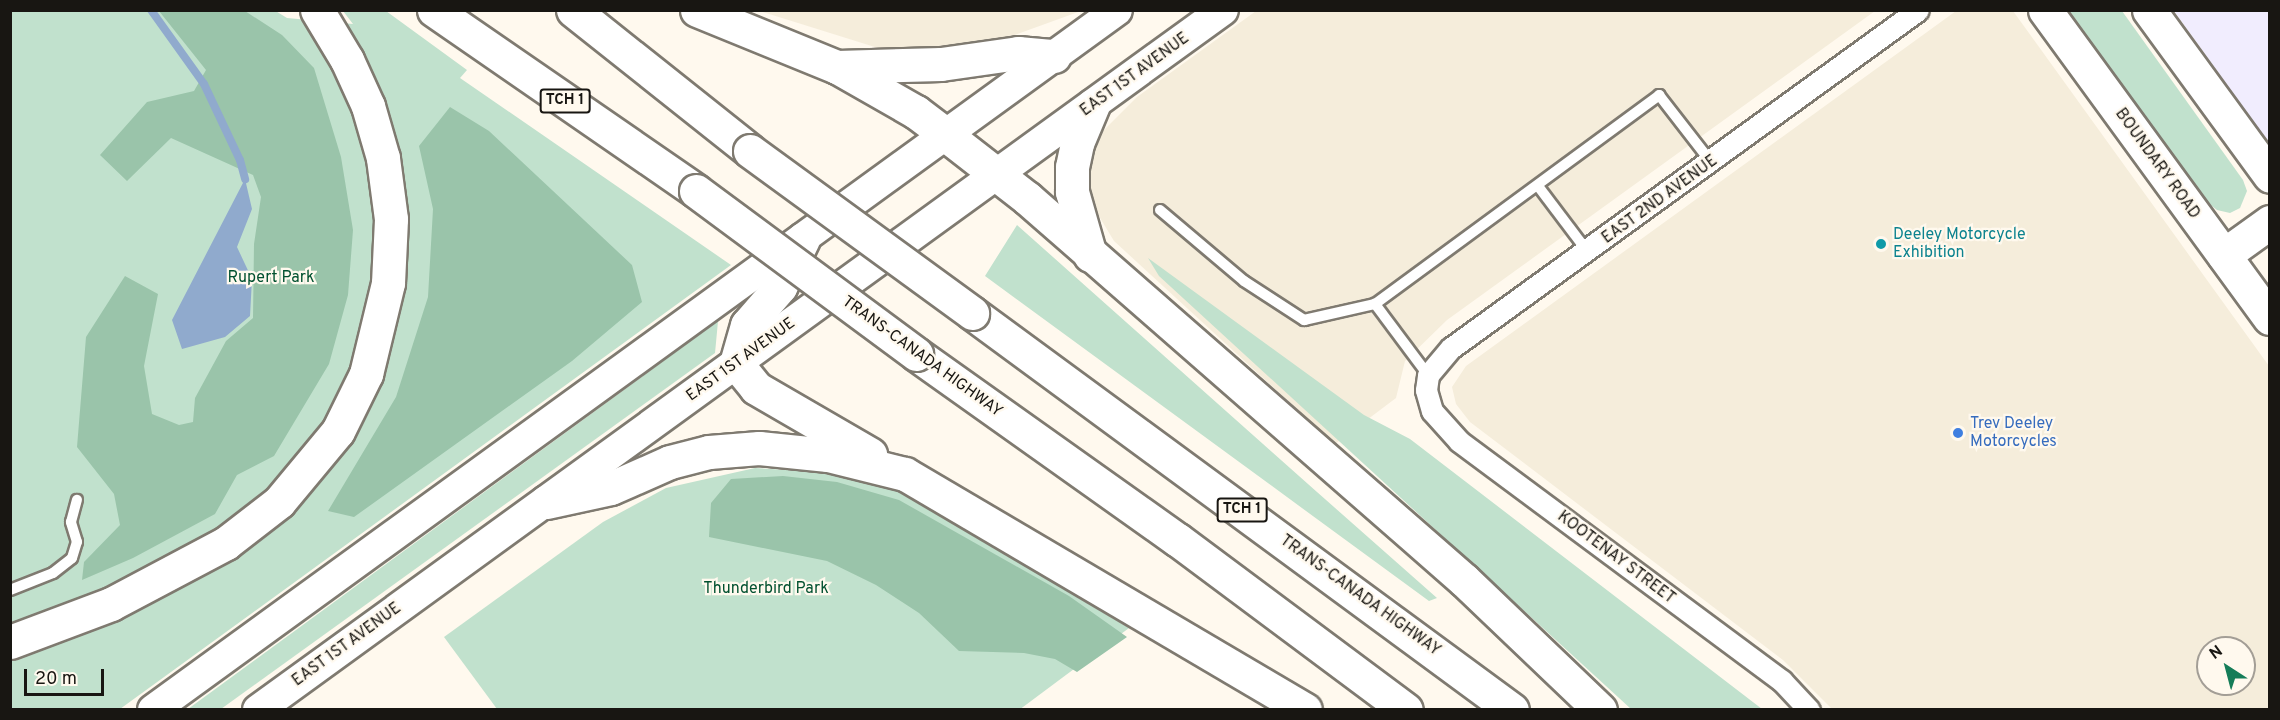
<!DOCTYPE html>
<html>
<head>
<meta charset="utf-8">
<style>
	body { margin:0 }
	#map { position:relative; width:2280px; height:720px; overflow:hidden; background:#fff9ee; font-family:Overpass,sans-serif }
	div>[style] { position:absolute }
	.built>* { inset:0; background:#f5eddb }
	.industrial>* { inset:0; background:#f1edfe }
	.green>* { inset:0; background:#c1e1cd }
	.forest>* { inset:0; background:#9ac4aa }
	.water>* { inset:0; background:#90aacd }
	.stream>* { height:8px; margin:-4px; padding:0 4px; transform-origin:4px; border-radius:4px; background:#90aacd }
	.roads { filter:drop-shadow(2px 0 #7f7a70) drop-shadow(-2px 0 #7f7a70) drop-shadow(0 2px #7f7a70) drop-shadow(0 -2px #7f7a70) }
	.lane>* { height:10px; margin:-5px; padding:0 5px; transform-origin:5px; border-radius:5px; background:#fff }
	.street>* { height:21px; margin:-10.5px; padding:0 10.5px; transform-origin:10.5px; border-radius:10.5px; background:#fff }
	.secondary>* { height:30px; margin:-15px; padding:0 15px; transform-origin:15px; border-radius:15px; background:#fff }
	.primary>* { height:33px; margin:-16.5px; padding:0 16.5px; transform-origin:16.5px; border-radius:16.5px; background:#fff }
	.highway>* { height:33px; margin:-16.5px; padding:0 16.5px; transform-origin:16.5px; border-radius:16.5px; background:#fff }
	.bridges { filter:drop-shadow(2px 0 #7f7a70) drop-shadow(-2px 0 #7f7a70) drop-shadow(0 2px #7f7a70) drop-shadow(0 -2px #7f7a70) }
	.highway-bridge>* { height:33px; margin:-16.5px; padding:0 16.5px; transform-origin:16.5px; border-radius:16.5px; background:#fff }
	.dots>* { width:16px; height:16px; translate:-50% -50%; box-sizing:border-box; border:3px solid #fff9ee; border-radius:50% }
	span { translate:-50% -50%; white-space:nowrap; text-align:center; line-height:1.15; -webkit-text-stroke:4.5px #fff9ee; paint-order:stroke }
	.shield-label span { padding:2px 4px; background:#fff9ee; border:2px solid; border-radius:4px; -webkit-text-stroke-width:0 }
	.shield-label { font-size:15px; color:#181612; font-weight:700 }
	.street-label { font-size:16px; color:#181612 }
	.culture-label { font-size:16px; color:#0d838f }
	.left { translate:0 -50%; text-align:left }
	.park-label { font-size:16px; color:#01502f }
	.shop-label { font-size:16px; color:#366cbe }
	.frame { position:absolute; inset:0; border:12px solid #181612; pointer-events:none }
	.north { position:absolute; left:2196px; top:636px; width:60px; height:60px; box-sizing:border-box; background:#fff9ee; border:2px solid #a39e96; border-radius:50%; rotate:324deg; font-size:16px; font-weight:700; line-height:24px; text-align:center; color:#181612 }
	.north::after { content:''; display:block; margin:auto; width:21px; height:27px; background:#157d58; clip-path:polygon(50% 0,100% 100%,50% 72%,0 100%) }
	.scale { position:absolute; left:24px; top:669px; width:80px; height:27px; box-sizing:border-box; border:3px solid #181612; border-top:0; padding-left:8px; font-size:18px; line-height:21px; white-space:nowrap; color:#181612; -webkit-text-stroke:4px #fff9ee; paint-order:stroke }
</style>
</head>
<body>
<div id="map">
	<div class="built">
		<div style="clip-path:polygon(760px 11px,1081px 11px,973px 50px,894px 53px)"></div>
		<div style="clip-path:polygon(1256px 11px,1875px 11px,1447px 320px,1405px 361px,1396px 398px,1335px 444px,1114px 241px,1091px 203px,1084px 167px,1096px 138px,1137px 97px)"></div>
		<div style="clip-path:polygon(evenodd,1956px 11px,2013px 11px,2269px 366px,2269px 709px,1832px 709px,1783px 660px,1470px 422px,1456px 404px,1452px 387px,1466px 366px,1956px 11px,2208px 648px,2244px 648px,2244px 684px,2208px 684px,2208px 648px)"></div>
	</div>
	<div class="industrial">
		<div style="clip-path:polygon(2174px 11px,2269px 11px,2269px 143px)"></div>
	</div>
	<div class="green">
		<div style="clip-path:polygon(274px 10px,287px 18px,353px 24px,343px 11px,386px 11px,467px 70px,460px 78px,731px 265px,120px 709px,11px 709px,10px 11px)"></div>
		<div style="clip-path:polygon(2067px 11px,2122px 11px,2243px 180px,2247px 191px,2240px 208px,2230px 213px,2217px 210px,2202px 198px)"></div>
		<div style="clip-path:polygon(1017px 225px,1317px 492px,1437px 598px,1429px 601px,985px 276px)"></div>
		<div style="clip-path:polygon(1148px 258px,1364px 415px,1410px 439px,1762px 709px,1631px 709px,1159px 276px)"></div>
		<div style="clip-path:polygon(718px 321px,715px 353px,221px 709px,188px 709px)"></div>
		<div style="clip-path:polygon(755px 468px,842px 473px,905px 494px,1129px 628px,1019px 710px,497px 709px,444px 637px,603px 522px,666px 488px)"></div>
	</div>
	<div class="forest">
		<div style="clip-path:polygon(159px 11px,245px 11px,282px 35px,314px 68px,341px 157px,353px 230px,348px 295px,329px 364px,274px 456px,237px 475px,215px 514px,133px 558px,82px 580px,84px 562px,120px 525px,114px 494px,77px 447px,86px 337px,125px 276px,158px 294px,144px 366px,152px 414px,179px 425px,193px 422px,195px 398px,226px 341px,253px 318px,254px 244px,261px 197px,253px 175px,171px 138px,127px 181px,100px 155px,147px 102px,194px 91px,206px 70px)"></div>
		<div style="clip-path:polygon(450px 107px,489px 131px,632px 265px,642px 302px,572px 361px,354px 517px,328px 511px,396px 397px,428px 297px,433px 209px,419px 146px)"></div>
		<div style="clip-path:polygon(783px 476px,837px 482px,899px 500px,1069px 596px,1127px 637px,1077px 672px,1055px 659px,1024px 653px,959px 651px,919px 613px,876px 585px,827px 561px,709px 537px,711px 503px,731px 479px)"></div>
	</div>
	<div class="water">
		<div style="clip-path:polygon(245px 179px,252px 209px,237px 247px,252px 279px,250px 316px,225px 337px,182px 349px,172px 320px)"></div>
	</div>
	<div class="stream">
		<div style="left:151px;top:10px;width:91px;rotate:54.4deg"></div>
		<div style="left:204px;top:84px;width:84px;rotate:64.7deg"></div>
		<div style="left:240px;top:160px;width:20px;rotate:75deg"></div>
	</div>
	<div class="roads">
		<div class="lane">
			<div style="left:1538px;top:186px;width:83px;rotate:52.9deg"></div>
			<div style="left:1160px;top:210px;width:110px;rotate:40.2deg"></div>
			<div style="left:1244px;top:281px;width:72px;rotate:33deg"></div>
			<div style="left:1304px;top:320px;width:73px;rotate:-12.7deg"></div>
			<div style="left:1428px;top:375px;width:89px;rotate:-126.7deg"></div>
			<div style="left:1375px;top:304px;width:353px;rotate:-36.3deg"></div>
			<div style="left:1659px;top:95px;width:85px;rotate:52.2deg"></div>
			<div style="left:10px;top:590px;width:46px;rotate:-21.6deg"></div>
			<div style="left:53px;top:573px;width:24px;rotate:-38deg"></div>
			<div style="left:72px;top:558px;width:17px;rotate:-73deg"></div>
			<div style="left:77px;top:542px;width:21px;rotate:-107deg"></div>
			<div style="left:71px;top:522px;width:23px;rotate:-75deg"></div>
		</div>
		<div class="street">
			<div style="left:1809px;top:710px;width:40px;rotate:-133deg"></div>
			<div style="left:1782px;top:681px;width:402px;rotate:-143.4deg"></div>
			<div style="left:1459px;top:441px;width:40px;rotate:-132deg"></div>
			<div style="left:1432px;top:411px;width:22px;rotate:-106deg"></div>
			<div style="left:1426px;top:390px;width:15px;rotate:-82deg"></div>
			<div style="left:1428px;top:375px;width:35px;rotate:-50deg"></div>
			<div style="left:1451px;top:348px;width:576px;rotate:-35.9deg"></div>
		</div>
		<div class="secondary">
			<div style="left:153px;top:710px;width:1191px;rotate:-35.98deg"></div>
			<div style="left:258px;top:710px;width:1192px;rotate:-35.96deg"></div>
		</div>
		<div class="primary">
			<div style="left:2045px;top:10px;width:381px;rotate:53.9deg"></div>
			<div style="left:2149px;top:10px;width:205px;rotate:53.9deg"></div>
			<div style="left:2224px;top:255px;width:57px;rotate:-35.7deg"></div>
		</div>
		<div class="highway">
			<div style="left:434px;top:10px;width:318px;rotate:34.6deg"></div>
			<div style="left:573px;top:10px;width:226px;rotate:38.5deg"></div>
			<div style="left:697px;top:10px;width:151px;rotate:22.2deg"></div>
			<div style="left:837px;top:67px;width:91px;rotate:29.7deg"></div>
			<div style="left:916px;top:112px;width:38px;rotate:37deg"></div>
			<div style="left:946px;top:135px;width:103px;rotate:37.9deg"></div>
			<div style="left:1027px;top:198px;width:580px;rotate:41.16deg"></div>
			<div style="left:1464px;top:580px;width:188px;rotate:43.7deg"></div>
			<div style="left:837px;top:67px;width:104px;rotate:-1.7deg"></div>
			<div style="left:941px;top:64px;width:78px;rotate:-8.1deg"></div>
			<div style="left:1018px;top:53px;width:36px;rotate:5deg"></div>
			<div style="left:803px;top:239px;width:53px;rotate:115.6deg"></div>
			<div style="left:780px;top:287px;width:50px;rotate:131deg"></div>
			<div style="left:747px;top:325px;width:40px;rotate:106deg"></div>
			<div style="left:736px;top:363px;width:32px;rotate:51deg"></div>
			<div style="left:756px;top:388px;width:132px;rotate:30.1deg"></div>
			<div style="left:1090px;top:255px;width:66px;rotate:-105.9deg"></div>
			<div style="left:1072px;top:192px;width:25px;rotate:-90deg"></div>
			<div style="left:1072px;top:167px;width:25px;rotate:-78deg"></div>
			<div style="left:1077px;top:143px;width:41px;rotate:-67.2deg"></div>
			<div style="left:972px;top:313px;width:670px;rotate:36.32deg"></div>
			<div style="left:916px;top:354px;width:321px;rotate:35.4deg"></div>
			<div style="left:1178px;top:540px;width:284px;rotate:36.7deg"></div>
			<div style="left:546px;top:502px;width:66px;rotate:-12.2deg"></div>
			<div style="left:611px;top:488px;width:64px;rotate:-23.8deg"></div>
			<div style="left:670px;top:462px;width:40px;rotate:-14.4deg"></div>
			<div style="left:709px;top:452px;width:50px;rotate:-4.6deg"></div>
			<div style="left:759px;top:448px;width:69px;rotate:5.8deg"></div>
			<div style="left:828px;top:455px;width:79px;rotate:13.9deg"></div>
			<div style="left:905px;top:474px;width:464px;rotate:30.5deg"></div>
			<div style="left:10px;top:642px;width:108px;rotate:-20.6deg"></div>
			<div style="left:111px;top:604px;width:130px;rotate:-27.9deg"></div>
			<div style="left:226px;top:543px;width:67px;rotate:-37.7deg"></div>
			<div style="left:279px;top:502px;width:92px;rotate:-50.3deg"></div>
			<div style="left:338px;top:431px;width:64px;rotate:-63.8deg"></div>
			<div style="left:366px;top:374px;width:94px;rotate:-76.4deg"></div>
			<div style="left:388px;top:283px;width:64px;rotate:-87.3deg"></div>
			<div style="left:391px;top:219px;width:62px;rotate:-97.5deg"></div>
			<div style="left:383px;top:158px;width:54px;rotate:-106.1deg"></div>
			<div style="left:368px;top:106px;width:51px;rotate:-114.5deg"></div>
			<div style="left:347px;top:60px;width:58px;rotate:-121deg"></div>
		</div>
	</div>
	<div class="bridges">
		<div class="highway-bridge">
			<div style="left:750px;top:151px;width:275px;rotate:36.1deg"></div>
			<div style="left:696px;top:191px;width:274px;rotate:36.5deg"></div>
		</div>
	</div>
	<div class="dots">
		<div style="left:1881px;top:244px;background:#0f9aa8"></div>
		<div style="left:1958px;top:433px;background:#3f7fe0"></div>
	</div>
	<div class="shield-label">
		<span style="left:565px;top:101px">TCH 1</span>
		<span style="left:1242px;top:510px">TCH 1</span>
	</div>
	<div class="street-label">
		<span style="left:1135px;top:75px;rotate:-36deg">EAST 1ST AVENUE</span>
		<span style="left:2157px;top:164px;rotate:54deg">BOUNDARY ROAD</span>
		<span style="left:1660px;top:200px;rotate:-36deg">EAST 2ND AVENUE</span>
		<span style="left:922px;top:357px;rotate:36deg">TRANS-CANADA HIGHWAY</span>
		<span style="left:741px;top:360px;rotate:-36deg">EAST 1ST AVENUE</span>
		<span style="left:1616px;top:558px;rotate:37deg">KOOTENAY STREET</span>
		<span style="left:1360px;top:596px;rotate:36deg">TRANS-CANADA HIGHWAY</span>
		<span style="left:347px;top:645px;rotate:-36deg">EAST 1ST AVENUE</span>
	</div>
	<div class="culture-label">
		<span class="left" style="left:1893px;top:244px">Deeley Motorcycle<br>Exhibition</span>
	</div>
	<div class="park-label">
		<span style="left:271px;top:278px">Rupert Park</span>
		<span style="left:766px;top:589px">Thunderbird Park</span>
	</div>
	<div class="shop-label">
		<span class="left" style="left:1970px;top:433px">Trev Deeley<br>Motorcycles</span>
	</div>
	<div class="frame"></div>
	<div class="north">N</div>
	<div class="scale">20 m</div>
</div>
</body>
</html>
